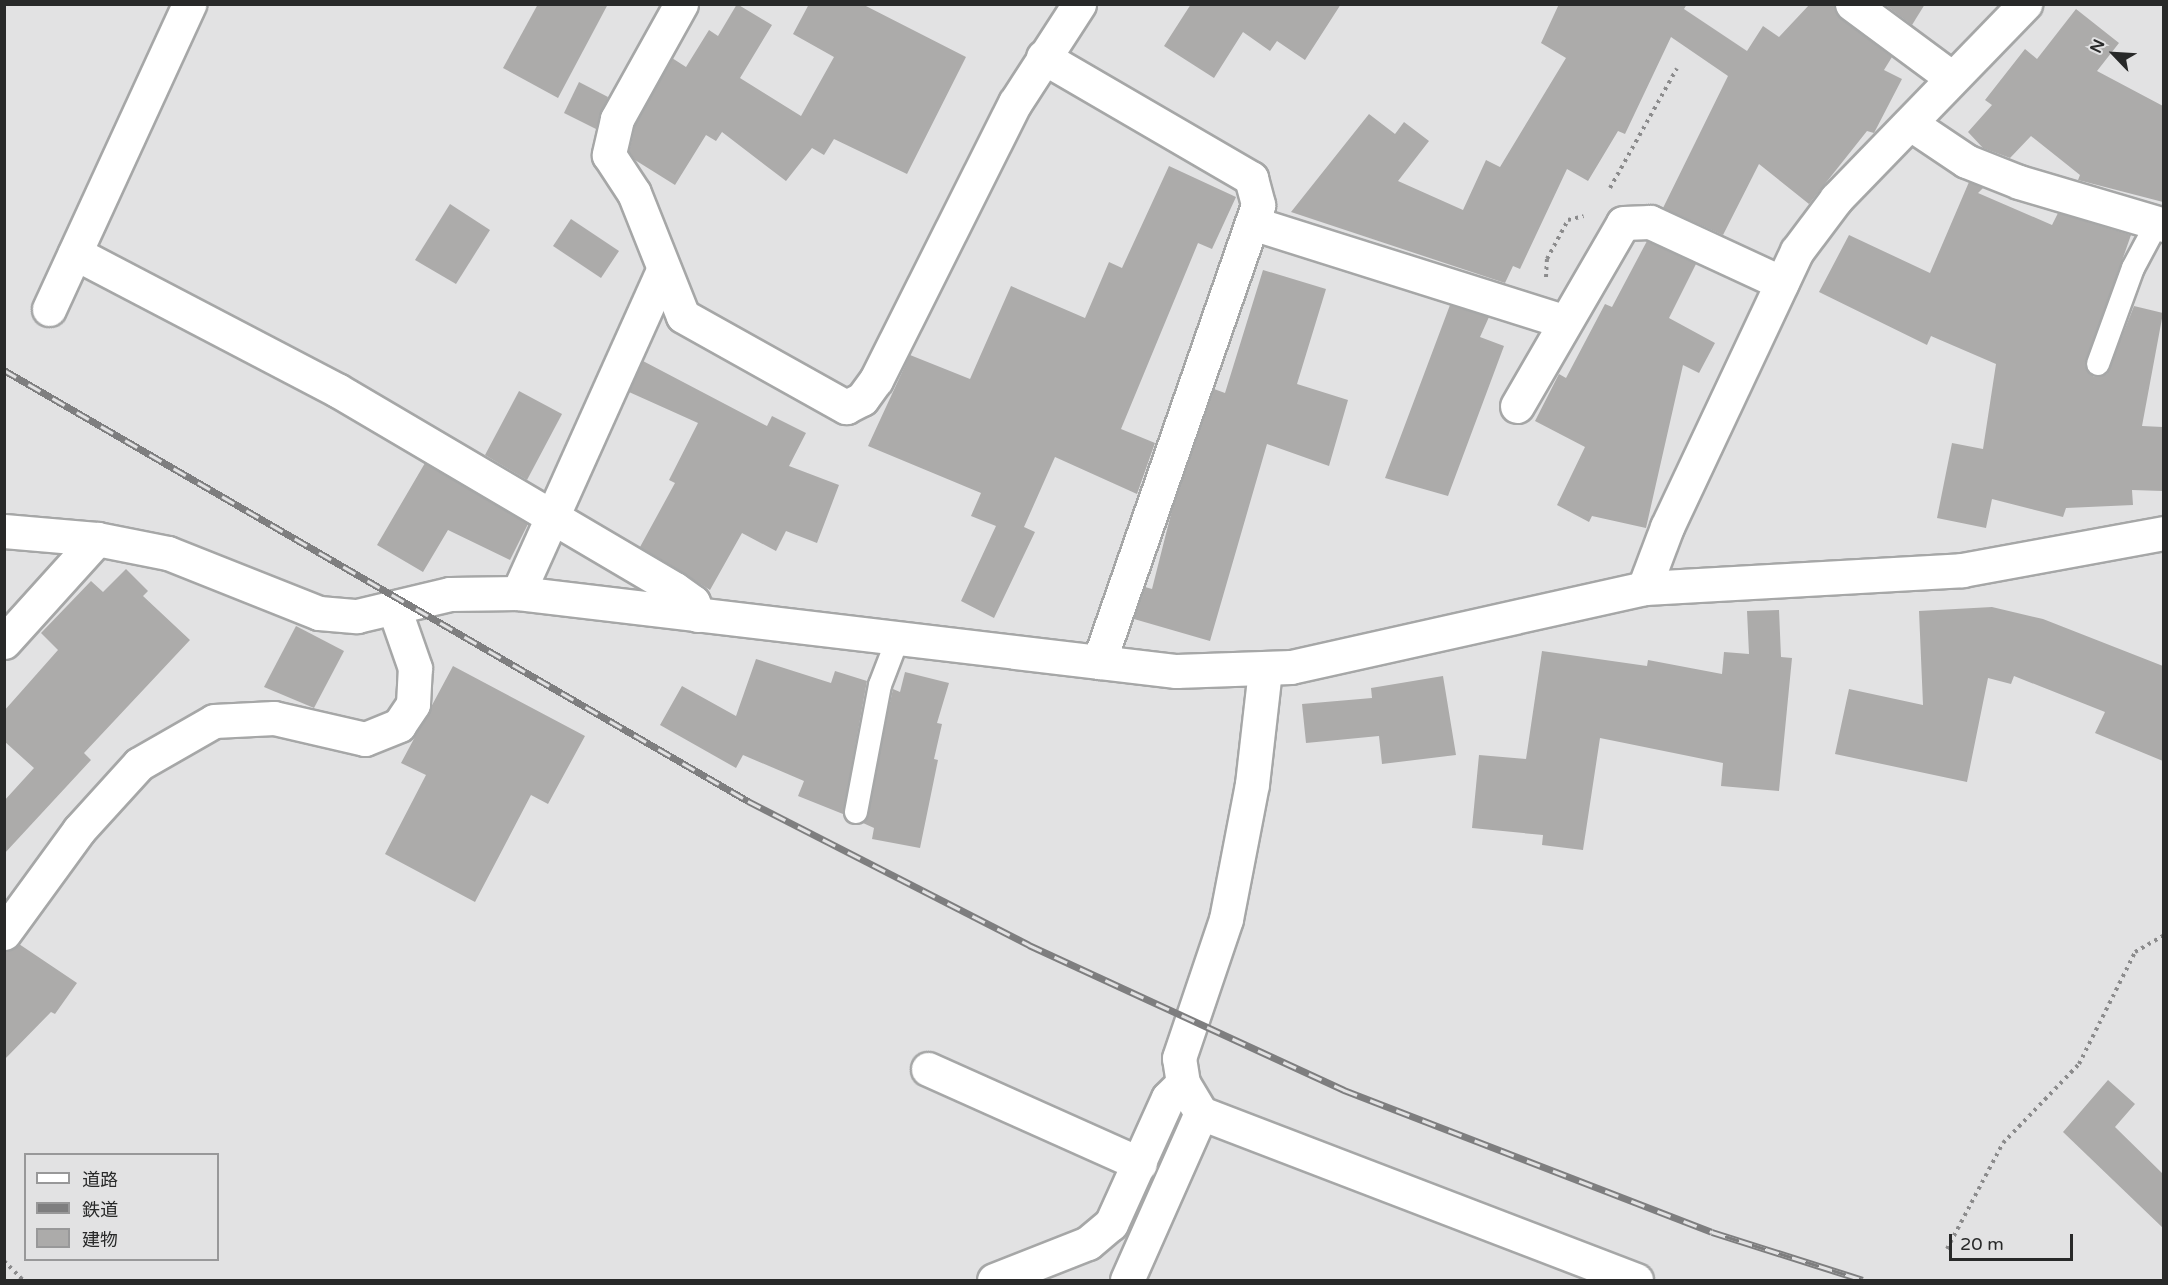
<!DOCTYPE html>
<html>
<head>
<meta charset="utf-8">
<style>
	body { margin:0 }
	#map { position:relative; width:2168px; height:1285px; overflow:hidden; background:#e2e2e3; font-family:"Varela Round","Noto Sans JP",sans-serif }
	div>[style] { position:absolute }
	.building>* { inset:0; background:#acabaa }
	.path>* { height:4px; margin-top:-2px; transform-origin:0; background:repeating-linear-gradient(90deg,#8b8b8c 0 3px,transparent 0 7.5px) }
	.roads { filter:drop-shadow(2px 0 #a6a7a7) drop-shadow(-2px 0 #a6a7a7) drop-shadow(0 2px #a6a7a7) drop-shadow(0 -2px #a6a7a7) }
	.lane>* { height:22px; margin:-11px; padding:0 11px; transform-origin:11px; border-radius:11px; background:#fff }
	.street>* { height:33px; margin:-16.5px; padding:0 16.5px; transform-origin:16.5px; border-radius:16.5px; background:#fff }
	.rail>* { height:7px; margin-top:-3.5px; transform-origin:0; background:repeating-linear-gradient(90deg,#e2e2e3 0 14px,#7e7e7f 0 28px); box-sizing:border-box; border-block:2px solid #7e7e7f }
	span { translate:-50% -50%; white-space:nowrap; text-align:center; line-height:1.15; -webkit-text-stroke:4.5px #e2e2e3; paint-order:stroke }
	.frame { position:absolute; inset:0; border:6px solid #282929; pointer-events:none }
	.legend { position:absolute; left:24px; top:1153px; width:195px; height:108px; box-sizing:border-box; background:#e2e2e3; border:2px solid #989899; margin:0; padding:8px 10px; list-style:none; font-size:18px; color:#282929 }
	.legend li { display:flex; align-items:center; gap:12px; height:30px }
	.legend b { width:30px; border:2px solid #989899 }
	.north { position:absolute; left:2084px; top:24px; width:60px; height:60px; -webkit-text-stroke:4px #e2e2e3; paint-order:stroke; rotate:295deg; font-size:16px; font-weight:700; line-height:24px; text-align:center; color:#282929 }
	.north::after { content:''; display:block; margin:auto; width:21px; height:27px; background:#282929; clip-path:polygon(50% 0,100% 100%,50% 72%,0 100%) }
	.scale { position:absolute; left:1949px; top:1234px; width:124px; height:27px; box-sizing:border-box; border:3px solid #282929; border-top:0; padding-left:8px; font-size:18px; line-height:21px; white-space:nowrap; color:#282929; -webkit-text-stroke:4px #e2e2e3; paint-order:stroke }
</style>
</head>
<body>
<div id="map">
	<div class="building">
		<div style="clip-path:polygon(538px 4px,608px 4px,558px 98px,503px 68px)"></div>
		<div style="clip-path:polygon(737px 4px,772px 25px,740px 78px,801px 116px,834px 57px,793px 34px,809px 4px,862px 4px,966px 57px,907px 174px,834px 139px,824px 155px,812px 148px,786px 181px,722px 132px,716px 141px,706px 135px,675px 185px,635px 160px,629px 152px,635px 126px,672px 58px,686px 67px,709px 30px,718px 36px)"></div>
		<div style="clip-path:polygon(1191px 4px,1341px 4px,1305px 60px,1277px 41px,1270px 51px,1243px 32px,1214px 78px,1164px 46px)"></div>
		<div style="clip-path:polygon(1559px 4px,1687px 4px,1684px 9px,1747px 51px,1763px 26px,1779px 37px,1810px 4px,1834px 4px,1841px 19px,1892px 57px,1884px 70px,1902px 79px,1874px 133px,1867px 131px,1809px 204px,1759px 164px,1723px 235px,1663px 208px,1728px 76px,1671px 37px,1625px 134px,1618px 131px,1588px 181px,1567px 169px,1520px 269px,1513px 266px,1505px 283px,1291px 212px,1369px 114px,1395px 134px,1404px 122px,1429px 141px,1398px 181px,1463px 210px,1486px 160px,1500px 167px,1566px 58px,1541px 43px)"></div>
		<div style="clip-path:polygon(1884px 4px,1925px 4px,1912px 25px)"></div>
		<div style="clip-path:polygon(2076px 9px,2119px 43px,2097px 71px,2163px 106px,2163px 202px,2078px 180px,2080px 175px,2031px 136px,2010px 158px,1983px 148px,1968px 132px,1992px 105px,1985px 100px,2025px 49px,2037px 59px)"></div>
		<div style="clip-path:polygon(579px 82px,608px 97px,596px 129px,564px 113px)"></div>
		<div style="clip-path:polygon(1169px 166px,1236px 197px,1212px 249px,1198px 243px,1121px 429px,1155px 443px,1137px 494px,1055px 457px,1024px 527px,1035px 532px,994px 618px,961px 601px,996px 526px,971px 516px,981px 493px,868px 446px,910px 355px,970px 379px,1011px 286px,1085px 318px,1109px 262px,1122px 268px)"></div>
		<div style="clip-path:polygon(1969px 182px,1983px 188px,1978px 193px,2052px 225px,2058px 213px,2131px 235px,2085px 366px,2094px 377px,2107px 374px,2134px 306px,2163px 313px,2142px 426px,2163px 427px,2163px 491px,2132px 490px,2133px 505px,2066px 508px,2063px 517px,1992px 499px,1986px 528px,1937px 518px,1952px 443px,1983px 449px,1996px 364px,1931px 336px,1927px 345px,1819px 292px,1849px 235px,1930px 273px)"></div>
		<div style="clip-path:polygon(450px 204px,490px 230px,456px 284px,415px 260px)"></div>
		<div style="clip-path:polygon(571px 219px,619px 251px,601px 278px,553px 246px)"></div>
		<div style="clip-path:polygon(1647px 241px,1696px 264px,1669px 318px,1715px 343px,1699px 373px,1683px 365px,1646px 528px,1592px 516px,1589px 522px,1557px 505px,1585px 447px,1535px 421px,1559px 374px,1566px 378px,1605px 304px,1612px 307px)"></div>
		<div style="clip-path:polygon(1263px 270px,1326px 289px,1297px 384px,1348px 400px,1329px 466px,1267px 444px,1210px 641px,1134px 619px,1145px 587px,1152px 589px,1172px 510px,1214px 389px,1225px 393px)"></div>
		<div style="clip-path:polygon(1450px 305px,1489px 317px,1480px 337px,1504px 346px,1448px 496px,1385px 478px)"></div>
		<div style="clip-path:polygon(643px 361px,767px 426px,772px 416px,806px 433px,789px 466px,839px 485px,817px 543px,786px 531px,776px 551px,742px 533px,710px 590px,640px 547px,675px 483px,669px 480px,698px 423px,629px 392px)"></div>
		<div style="clip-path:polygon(519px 391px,562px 414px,527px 480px,485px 455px)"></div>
		<div style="clip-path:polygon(425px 463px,528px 524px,510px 560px,448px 530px,423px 572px,377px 545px)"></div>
		<div style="clip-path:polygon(126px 569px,148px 591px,143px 596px,190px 640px,84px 753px,91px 760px,4px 854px,4px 801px,34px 768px,4px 741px,4px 711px,58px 650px,41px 633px,91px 581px,103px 592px)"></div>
		<div style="clip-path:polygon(1992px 607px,2043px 619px,2163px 666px,2163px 761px,2095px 733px,2105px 712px,2014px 676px,2011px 684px,1988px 678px,1967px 782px,1835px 754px,1849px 689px,1923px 705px,1919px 611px)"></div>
		<div style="clip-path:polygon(1779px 610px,1781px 657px,1792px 658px,1779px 791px,1721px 786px,1723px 763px,1600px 738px,1583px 850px,1542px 845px,1543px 835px,1472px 828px,1479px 755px,1526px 759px,1542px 651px,1647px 666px,1648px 660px,1722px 674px,1724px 652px,1749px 654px,1747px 611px)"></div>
		<div style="clip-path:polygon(296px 626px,344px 651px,314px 708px,264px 687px)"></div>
		<div style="clip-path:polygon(756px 659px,831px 683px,835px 671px,867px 681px,843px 814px,798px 796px,804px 781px,743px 755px,736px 768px,660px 725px,682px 686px,736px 716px)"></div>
		<div style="clip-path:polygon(453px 666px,585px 736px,548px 804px,531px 795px,475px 902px,385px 854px,426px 775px,401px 763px)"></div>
		<div style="clip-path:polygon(905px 672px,949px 683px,937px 723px,942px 724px,934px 759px,938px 760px,920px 848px,872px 839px,874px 828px,863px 823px,893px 689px,900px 692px)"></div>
		<div style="clip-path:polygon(1443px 676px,1456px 755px,1382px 764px,1379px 736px,1306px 743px,1302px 704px,1372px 698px,1371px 688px)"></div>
		<div style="clip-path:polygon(19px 944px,77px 983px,55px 1014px,51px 1012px,4px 1060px,4px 951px)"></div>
		<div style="clip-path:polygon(2108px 1080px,2135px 1104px,2115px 1127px,2163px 1174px,2163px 1228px,2063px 1132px)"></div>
	</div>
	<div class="path">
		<div style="left:1610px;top:188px;width:137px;rotate:-60.8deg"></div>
		<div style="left:1546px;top:277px;width:18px;rotate:-87deg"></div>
		<div style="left:1547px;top:259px;width:44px;rotate:-61.7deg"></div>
		<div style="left:1568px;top:220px;width:16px;rotate:-14deg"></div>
		<div style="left:1947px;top:1249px;width:120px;rotate:-62.2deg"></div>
		<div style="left:2003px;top:1143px;width:110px;rotate:-46.1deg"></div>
		<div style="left:2079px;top:1064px;width:125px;rotate:-63.4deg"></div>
		<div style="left:2135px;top:952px;width:34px;rotate:-30deg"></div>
		<div style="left:4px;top:1261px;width:27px;rotate:45deg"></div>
	</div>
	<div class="roads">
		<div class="lane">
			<div style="left:2098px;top:364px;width:102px;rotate:-70deg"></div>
			<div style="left:2133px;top:268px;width:51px;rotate:-61.9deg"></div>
			<div style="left:856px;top:812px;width:129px;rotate:-79.3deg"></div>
			<div style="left:880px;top:685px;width:50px;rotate:-69deg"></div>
		</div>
		<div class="street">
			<div style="left:681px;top:4px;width:132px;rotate:119.1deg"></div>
			<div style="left:617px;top:119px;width:37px;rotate:103deg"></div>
			<div style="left:609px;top:155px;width:45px;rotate:56.7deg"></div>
			<div style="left:634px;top:193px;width:132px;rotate:68.3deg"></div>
			<div style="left:683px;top:316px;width:187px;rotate:29.2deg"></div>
			<div style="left:846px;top:407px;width:18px;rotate:-27deg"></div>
			<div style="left:862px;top:399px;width:24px;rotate:-54deg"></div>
			<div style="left:876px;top:380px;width:310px;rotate:-63.4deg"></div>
			<div style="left:1015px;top:103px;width:118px;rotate:-57.1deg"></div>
			<div style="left:1852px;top:4px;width:124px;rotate:36.5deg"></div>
			<div style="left:1043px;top:57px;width:241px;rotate:30.2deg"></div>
			<div style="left:1251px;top:178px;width:28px;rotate:75deg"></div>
			<div style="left:1258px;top:205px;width:484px;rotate:109.2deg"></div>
			<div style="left:1911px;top:124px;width:66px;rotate:33.9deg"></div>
			<div style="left:1966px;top:161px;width:57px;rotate:21.6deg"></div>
			<div style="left:2019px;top:182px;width:151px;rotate:16.5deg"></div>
			<div style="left:1252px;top:223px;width:326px;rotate:17.5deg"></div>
			<div style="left:75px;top:253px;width:296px;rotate:27.6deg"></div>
			<div style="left:337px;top:390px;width:392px;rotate:30.5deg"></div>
			<div style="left:675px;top:589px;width:22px;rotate:36deg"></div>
			<div style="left:693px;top:602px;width:14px;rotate:69deg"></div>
			<div style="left:49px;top:309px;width:336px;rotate:-65.3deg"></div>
			<div style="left:1517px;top:406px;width:211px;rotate:-59.9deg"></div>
			<div style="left:1623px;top:223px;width:27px;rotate:-2deg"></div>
			<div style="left:1650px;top:222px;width:145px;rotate:24.8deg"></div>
			<div style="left:4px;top:531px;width:93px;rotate:4.9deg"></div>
			<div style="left:97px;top:539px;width:72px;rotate:11.2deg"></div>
			<div style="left:168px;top:553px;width:162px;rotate:21.7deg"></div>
			<div style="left:319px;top:613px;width:38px;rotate:5deg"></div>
			<div style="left:357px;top:616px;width:96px;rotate:-13.3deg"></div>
			<div style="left:450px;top:594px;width:68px;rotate:-0.8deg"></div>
			<div style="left:518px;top:593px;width:663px;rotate:6.76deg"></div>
			<div style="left:1176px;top:671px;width:115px;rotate:-2deg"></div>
			<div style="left:1291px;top:667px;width:362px;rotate:-12.6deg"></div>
			<div style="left:1644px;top:588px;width:319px;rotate:-3.2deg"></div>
			<div style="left:1962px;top:570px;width:205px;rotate:-10.4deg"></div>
			<div style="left:1644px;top:588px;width:65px;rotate:-69.3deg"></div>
			<div style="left:1667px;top:527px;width:305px;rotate:-64.8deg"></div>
			<div style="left:1797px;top:251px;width:65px;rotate:-53.1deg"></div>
			<div style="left:1836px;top:199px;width:272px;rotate:-45.9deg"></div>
			<div style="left:518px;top:593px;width:352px;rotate:-65.8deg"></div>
			<div style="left:4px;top:642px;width:139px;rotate:-47.9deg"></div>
			<div style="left:4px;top:933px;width:127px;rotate:-53.9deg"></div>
			<div style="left:79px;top:830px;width:89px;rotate:-47.7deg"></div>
			<div style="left:139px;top:764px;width:86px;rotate:-29.8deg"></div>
			<div style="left:214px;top:721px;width:60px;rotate:-2.9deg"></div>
			<div style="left:274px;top:718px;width:93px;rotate:13deg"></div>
			<div style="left:365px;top:739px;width:37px;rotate:-22deg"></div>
			<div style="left:399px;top:725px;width:25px;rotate:-56deg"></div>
			<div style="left:413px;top:704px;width:36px;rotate:-87deg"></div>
			<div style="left:415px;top:668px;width:60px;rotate:-109.3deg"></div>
			<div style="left:928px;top:1069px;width:232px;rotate:24.1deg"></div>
			<div style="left:1201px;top:1113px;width:466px;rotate:21deg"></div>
			<div style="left:994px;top:1280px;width:101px;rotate:-21.5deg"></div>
			<div style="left:1088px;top:1243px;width:30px;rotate:-40deg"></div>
			<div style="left:1111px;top:1224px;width:138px;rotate:-65.7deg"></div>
			<div style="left:1168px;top:1098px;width:21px;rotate:-45deg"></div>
			<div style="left:1127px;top:1280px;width:183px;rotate:-66.1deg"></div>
			<div style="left:1201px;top:1113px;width:35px;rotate:-121deg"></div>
			<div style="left:1183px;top:1083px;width:25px;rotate:-99deg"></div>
			<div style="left:1179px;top:1058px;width:147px;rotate:-71.3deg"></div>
			<div style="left:1226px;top:919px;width:137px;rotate:-79.1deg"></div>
			<div style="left:1252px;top:784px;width:115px;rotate:-83.5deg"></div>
		</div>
	</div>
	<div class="rail">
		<div style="left:4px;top:370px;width:860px;rotate:30.08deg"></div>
		<div style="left:748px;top:801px;width:316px;rotate:27.1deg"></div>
		<div style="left:1029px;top:945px;width:347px;rotate:24.7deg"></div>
		<div style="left:1344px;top:1090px;width:394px;rotate:21.1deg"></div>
		<div style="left:1712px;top:1232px;width:158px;rotate:17.6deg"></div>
	</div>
	<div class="frame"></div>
	<ul class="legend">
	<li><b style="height:8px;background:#fff"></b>道路</li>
	<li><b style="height:8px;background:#7e7e7f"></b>鉄道</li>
	<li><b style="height:16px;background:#acabaa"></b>建物</li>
	</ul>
	<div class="north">N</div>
	<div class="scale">20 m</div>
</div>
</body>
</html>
